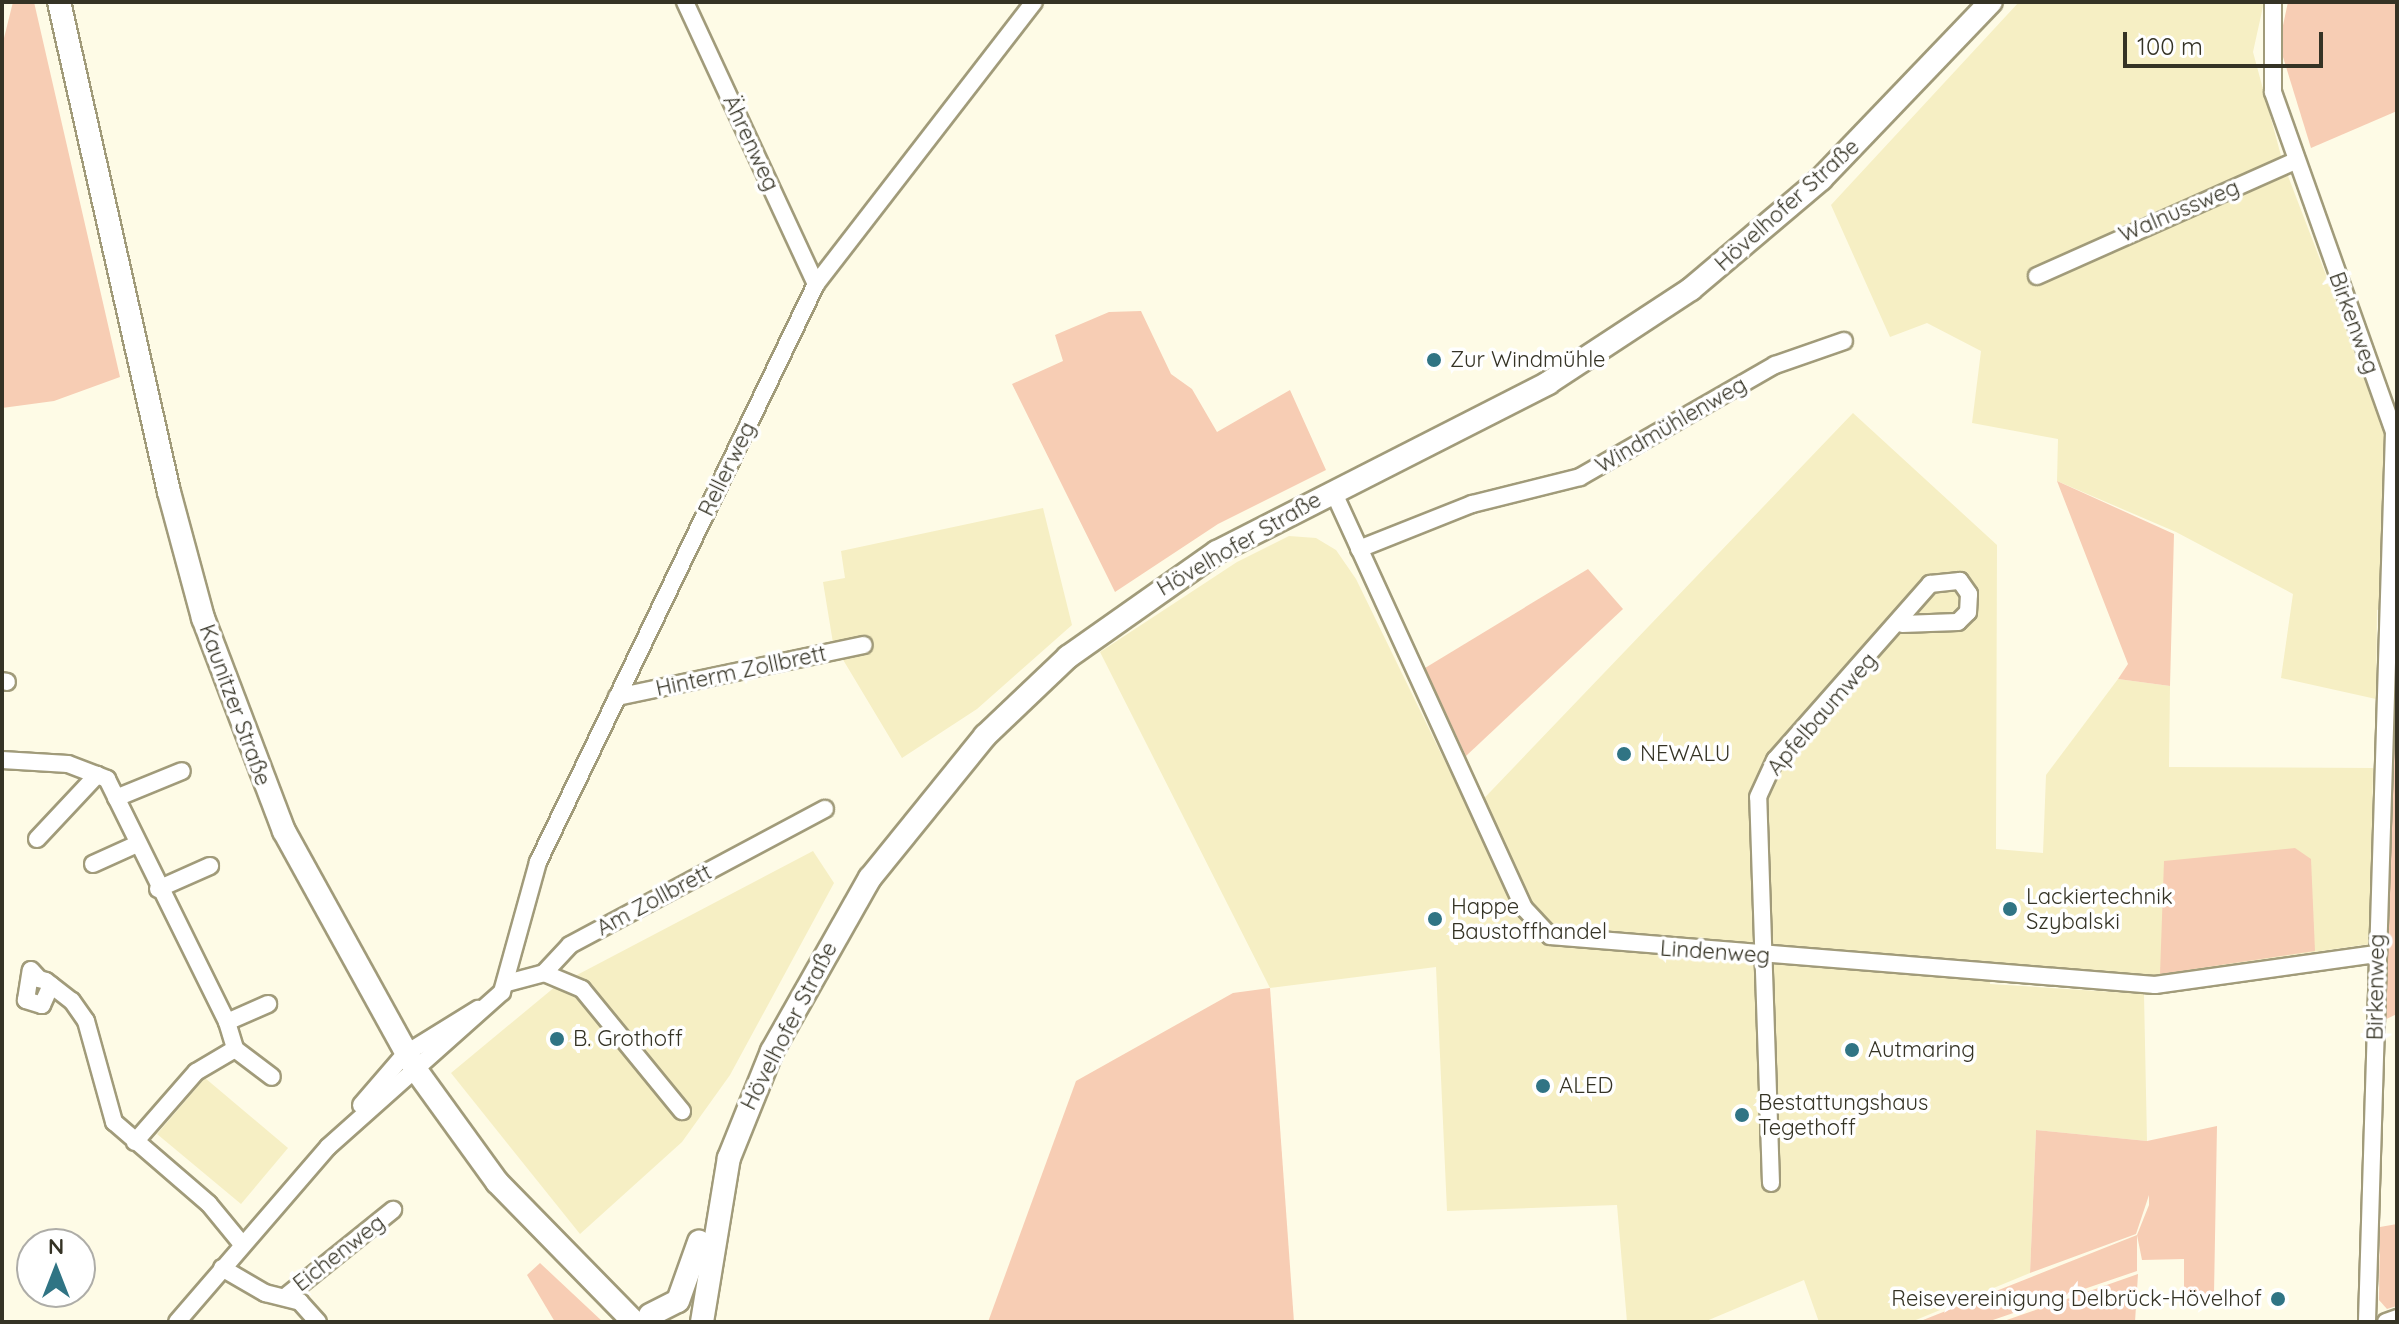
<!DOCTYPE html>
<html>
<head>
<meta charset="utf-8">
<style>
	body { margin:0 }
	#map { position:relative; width:2399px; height:1324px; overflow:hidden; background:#fefbe6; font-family:Quicksand,sans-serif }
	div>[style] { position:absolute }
	.built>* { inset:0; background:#f6efc4 }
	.green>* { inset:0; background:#f7cdb4 }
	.roads { filter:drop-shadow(2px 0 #a19b7a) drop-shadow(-2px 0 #a19b7a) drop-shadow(0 2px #a19b7a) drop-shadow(0 -2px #a19b7a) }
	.street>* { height:16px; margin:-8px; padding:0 8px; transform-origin:8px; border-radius:8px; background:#fff }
	.secondary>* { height:22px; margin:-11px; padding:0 11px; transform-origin:11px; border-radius:11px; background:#fff }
	.dots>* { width:22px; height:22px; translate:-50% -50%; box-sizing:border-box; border:4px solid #fff; border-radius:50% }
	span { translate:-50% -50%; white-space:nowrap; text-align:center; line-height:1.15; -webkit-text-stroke:7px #fff; paint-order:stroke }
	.street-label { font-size:22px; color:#353325 }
	.poi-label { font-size:22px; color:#353325 }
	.left { translate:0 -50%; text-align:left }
	.right { translate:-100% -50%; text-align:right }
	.frame { position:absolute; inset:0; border:4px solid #353325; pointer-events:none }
	.north { position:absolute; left:16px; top:1228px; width:80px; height:80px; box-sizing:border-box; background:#fff; border:2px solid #aeada8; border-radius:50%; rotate:0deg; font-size:22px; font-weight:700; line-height:32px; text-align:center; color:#353325 }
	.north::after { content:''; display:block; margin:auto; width:28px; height:36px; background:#307484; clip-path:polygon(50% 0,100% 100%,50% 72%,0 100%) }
	.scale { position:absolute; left:2123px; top:32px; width:200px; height:36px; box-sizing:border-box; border:4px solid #353325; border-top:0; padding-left:10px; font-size:24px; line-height:28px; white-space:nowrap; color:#353325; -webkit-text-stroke:6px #fff; paint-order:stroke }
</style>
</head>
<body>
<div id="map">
	<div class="built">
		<div style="clip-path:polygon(2019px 2px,2264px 2px,2253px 52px,2283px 163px,2382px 421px,2397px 426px,2397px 603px,2377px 610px,2376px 699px,2281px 678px,2293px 594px,2176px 532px,2057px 481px,2058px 439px,1972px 423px,1981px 351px,1927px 323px,1890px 337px,1831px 205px)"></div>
		<div style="clip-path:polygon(1853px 413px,1997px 545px,1996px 849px,2043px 853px,2046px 775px,2118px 679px,2170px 686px,2169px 767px,2373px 768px,2370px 944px,2140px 977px,1990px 965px,1990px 984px,2144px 994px,2147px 1141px,2036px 1130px,2030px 1273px,1911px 1322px,1819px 1322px,1804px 1280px,1704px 1322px,1627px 1322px,1617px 1205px,1447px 1211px,1436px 967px,1270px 988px,1100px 652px,1237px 562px,1289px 536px,1316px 538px,1336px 550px,1356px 579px,1470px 813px)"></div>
		<div style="clip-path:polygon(1043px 508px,1072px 625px,977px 709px,902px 758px,833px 643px,823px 582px,845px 578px,841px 551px)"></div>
		<div style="clip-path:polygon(813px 851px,834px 883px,730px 1075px,682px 1142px,580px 1234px,451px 1073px,556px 986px)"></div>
		<div style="clip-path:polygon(205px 1078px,288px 1148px,241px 1204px,157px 1134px)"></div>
	</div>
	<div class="green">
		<div style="clip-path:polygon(13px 2px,34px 2px,120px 377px,54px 401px,2px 408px,2px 46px)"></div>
		<div style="clip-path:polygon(2288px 2px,2397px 2px,2397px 111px,2311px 148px,2279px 44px)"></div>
		<div style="clip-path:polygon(1141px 311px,1171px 374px,1192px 389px,1217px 432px,1290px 390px,1326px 470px,1218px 524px,1115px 592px,1012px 384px,1063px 361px,1055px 335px,1109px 312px)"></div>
		<div style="clip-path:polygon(2057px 481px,2174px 534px,2170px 686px,2118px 679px,2128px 664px)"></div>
		<div style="clip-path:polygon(1588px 569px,1623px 609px,1466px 756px,1425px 668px)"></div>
		<div style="clip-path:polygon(2397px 604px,2397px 1014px,2378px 1023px,2388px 607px)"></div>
		<div style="clip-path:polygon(2295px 848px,2311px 859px,2315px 951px,2160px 974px,2164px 861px)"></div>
		<div style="clip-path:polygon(1270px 988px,1294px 1322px,988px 1322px,1076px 1081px,1233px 993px)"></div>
		<div style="clip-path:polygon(2217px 1126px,2214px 1294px,2184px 1295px,2184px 1259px,2142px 1260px,2137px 1235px,2137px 1271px,1987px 1322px,1918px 1322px,2137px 1235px,2149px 1205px,2149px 1195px,2136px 1234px,2030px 1273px,2036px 1130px,2147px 1141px)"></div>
		<div style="clip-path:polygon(2397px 1224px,2397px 1306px,2387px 1309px,2379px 1300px,2380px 1227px)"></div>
		<div style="clip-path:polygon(540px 1263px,603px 1322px,555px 1322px,527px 1275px)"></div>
		<div style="clip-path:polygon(2138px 1274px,2135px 1322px,2001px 1322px)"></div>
	</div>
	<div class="roads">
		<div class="street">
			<div style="left:685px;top:2px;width:311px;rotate:65.1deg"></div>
			<div style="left:2273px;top:2px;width:90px;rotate:90deg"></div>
			<div style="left:2273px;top:92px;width:361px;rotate:70.4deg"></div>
			<div style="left:2394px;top:432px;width:890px;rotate:91.74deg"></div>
			<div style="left:2037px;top:276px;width:282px;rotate:-24deg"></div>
			<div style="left:1333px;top:491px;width:459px;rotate:65.4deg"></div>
			<div style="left:1524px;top:908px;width:38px;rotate:47deg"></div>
			<div style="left:1550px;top:936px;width:607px;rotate:4.63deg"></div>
			<div style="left:2155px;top:985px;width:223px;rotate:-8deg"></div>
			<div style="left:1359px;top:549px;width:122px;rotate:-21.7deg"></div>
			<div style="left:1472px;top:504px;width:111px;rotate:-14deg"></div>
			<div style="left:1580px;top:477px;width:225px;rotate:-29.9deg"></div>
			<div style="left:1775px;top:365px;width:73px;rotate:-19.2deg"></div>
			<div style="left:2px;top:681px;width:5px;rotate:11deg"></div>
			<div style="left:617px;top:697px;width:252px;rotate:-11.9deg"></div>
			<div style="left:2px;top:760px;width:66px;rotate:3.5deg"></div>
			<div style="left:68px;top:764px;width:42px;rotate:21deg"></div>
			<div style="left:107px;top:779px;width:271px;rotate:63.7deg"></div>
			<div style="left:227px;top:1022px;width:28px;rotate:73deg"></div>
			<div style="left:235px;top:1049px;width:45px;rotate:149.5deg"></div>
			<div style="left:196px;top:1072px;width:93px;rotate:131.1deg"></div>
			<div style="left:116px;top:798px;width:71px;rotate:-22.2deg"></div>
			<div style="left:37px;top:839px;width:88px;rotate:-46.8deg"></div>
			<div style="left:93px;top:864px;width:48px;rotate:-24.4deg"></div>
			<div style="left:158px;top:889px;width:57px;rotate:-23.9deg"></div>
			<div style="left:544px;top:973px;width:41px;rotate:22.8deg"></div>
			<div style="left:582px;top:989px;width:158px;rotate:50.7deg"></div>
			<div style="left:507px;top:983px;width:38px;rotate:-15deg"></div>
			<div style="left:544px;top:973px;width:38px;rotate:-47deg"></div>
			<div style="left:570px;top:945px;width:289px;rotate:-28.1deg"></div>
			<div style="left:51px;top:985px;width:22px;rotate:114deg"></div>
			<div style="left:42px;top:1005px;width:17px;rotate:-163deg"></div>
			<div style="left:26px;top:1000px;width:30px;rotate:-81deg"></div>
			<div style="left:31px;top:970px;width:12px;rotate:48deg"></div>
			<div style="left:39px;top:979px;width:7px;rotate:16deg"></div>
			<div style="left:46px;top:981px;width:33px;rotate:38deg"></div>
			<div style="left:72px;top:1001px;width:24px;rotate:55deg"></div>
			<div style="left:86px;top:1021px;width:105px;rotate:74.5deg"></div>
			<div style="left:114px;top:1122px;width:125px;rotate:40.8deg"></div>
			<div style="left:209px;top:1204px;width:50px;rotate:50.6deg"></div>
			<div style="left:227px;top:1022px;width:45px;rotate:-23.7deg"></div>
			<div style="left:235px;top:1049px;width:46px;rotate:37.1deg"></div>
			<div style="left:361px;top:1105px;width:67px;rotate:-49.2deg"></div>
			<div style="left:405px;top:1054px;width:86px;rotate:-31.7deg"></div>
			<div style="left:1771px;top:1183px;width:386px;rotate:-91.9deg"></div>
			<div style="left:1758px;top:797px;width:41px;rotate:-65.3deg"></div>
			<div style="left:1775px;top:760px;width:235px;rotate:-48.6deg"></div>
			<div style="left:1930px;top:584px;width:30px;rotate:-6deg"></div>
			<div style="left:1960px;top:581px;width:16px;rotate:55deg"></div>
			<div style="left:1969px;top:594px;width:18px;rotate:93deg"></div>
			<div style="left:1968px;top:612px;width:14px;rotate:135deg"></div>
			<div style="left:1958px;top:622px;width:56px;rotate:178deg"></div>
			<div style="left:222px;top:1268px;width:50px;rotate:30.2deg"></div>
			<div style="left:265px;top:1293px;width:36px;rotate:14deg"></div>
			<div style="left:300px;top:1302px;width:27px;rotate:48deg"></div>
			<div style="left:285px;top:1297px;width:139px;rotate:-38.9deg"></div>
			<div style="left:177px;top:1322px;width:231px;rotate:-49.2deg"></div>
			<div style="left:328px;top:1147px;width:233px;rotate:-41.7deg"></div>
			<div style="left:502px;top:992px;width:135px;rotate:-74.5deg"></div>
			<div style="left:538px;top:862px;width:641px;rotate:-64.31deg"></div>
			<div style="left:816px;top:284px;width:356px;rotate:-52.3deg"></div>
			<div style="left:2386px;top:1322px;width:12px;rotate:-20deg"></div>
		</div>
		<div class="secondary">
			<div style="left:59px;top:2px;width:502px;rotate:77.35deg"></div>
			<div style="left:169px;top:492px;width:131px;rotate:74.9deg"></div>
			<div style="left:203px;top:618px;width:228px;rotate:69.2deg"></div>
			<div style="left:284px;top:831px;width:273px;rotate:61.1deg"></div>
			<div style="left:416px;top:1070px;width:138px;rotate:54.1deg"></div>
			<div style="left:497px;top:1182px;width:196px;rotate:45.6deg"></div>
			<div style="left:650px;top:1315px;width:31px;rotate:-27deg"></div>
			<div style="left:678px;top:1301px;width:63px;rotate:-70.4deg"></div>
			<div style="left:702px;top:1322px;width:166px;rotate:-80.7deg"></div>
			<div style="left:729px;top:1158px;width:115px;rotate:-68.1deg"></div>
			<div style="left:772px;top:1051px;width:199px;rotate:-60.5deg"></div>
			<div style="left:870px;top:878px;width:183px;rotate:-51deg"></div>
			<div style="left:985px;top:736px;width:115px;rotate:-43.6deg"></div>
			<div style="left:1068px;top:657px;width:182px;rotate:-35.2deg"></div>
			<div style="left:1217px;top:552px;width:372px;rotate:-27deg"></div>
			<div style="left:1548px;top:383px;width:171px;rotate:-33.3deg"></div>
			<div style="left:1691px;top:289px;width:170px;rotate:-40.2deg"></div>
			<div style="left:1821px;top:179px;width:245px;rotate:-46.2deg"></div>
		</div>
	</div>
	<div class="dots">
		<div style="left:1434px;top:360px;background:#307484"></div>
		<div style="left:1624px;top:754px;background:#307484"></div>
		<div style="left:2010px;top:909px;background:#307484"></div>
		<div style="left:1435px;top:919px;background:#307484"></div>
		<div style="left:557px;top:1039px;background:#307484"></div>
		<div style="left:1852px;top:1050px;background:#307484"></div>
		<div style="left:1543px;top:1086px;background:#307484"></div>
		<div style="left:1742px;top:1115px;background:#307484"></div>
		<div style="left:2278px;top:1299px;background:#307484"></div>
	</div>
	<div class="street-label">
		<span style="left:751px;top:143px;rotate:65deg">Ährenweg</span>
		<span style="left:1787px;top:205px;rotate:-42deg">Hövelhofer Straße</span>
		<span style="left:2179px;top:211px;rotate:-23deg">Walnussweg</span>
		<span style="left:2354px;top:323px;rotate:70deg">Birkenweg</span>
		<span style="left:1671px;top:425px;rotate:-30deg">Windmühlenweg</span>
		<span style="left:727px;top:469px;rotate:-64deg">Rellerweg</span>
		<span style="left:1239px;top:544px;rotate:-30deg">Hövelhofer Straße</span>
		<span style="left:741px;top:671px;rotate:-12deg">Hinterm Zollbrett</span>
		<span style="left:235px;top:705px;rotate:70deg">Kaunitzer Straße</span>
		<span style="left:1822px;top:714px;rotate:-49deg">Apfelbaumweg</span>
		<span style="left:654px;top:900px;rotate:-28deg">Am Zollbrett</span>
		<span style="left:1715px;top:952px;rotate:4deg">Lindenweg</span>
		<span style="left:2376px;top:987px;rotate:-89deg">Birkenweg</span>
		<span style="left:789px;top:1026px;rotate:-63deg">Hövelhofer Straße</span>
		<span style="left:339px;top:1253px;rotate:-38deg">Eichenweg</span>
	</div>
	<div class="poi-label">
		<span class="left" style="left:1450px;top:360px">Zur Windmühle</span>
		<span class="left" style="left:1640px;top:754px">NEWALU</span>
		<span class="left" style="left:2026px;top:909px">Lackiertechnik<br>Szybalski</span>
		<span class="left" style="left:1451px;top:919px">Happe<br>Baustoffhandel</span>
		<span class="left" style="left:573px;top:1039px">B. Grothoff</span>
		<span class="left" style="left:1868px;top:1050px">Autmaring</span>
		<span class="left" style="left:1559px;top:1086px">ALED</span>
		<span class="left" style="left:1758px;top:1115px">Bestattungshaus<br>Tegethoff</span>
		<span class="right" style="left:2262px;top:1299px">Reisevereinigung Delbrück-Hövelhof</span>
	</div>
	<div class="frame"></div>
	<div class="north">N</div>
	<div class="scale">100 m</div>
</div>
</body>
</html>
